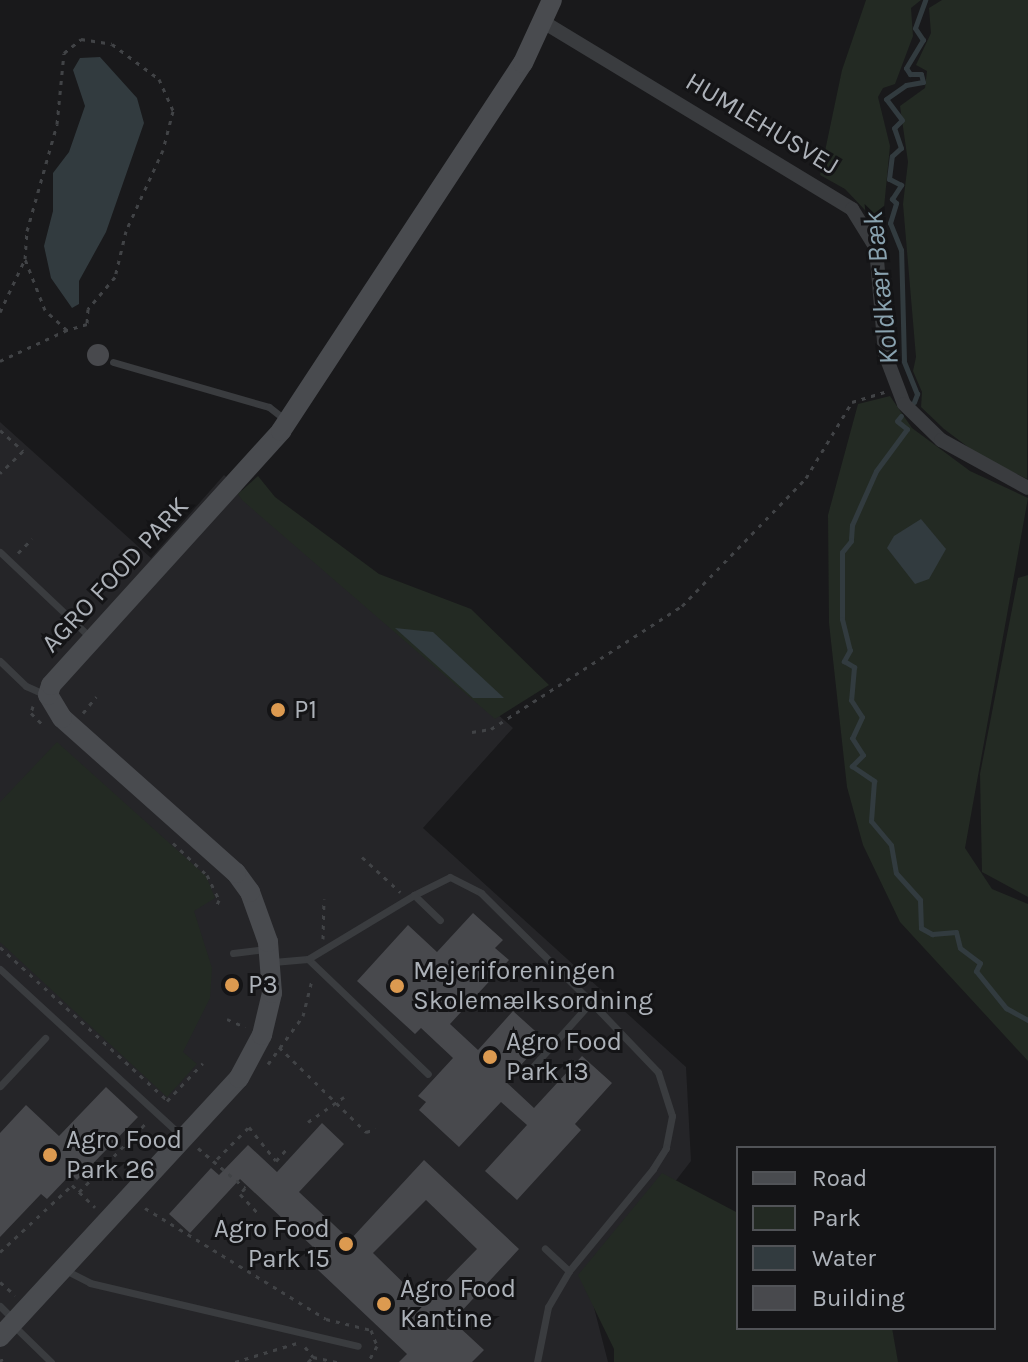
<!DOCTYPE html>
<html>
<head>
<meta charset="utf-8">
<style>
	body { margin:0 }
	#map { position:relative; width:1028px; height:1362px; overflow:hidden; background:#19191b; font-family:Karla,sans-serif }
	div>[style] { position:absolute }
	.built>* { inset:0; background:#252528 }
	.green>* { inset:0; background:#232a23 }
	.water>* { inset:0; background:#323b3f }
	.stream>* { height:5px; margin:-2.5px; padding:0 2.5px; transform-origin:2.5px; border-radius:2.5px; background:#323b3f }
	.building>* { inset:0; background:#48494d }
	.round { border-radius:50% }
	.path>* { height:3px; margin-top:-1.5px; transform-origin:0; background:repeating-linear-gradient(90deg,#414346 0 4px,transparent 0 10px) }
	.lane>* { height:7px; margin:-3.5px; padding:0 3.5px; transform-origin:3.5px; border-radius:3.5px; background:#3a3c3f }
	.street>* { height:14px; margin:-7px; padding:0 7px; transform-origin:7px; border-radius:7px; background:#3a3c3f }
	.secondary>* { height:20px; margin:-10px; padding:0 10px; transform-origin:10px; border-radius:10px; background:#494b4f }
	.dots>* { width:22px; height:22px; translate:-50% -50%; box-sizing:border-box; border:4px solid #141416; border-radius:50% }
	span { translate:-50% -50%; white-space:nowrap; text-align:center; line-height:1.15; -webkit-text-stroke:6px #141416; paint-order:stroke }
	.street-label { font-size:26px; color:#adb2b9 }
	.poi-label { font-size:26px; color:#adb2b9 }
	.left { translate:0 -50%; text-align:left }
	.right { translate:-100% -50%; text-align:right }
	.water-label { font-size:28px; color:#89a2af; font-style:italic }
	.legend { position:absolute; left:736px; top:1146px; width:260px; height:184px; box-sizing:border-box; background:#141416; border:2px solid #515357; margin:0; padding:10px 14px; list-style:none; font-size:24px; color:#adb2b9 }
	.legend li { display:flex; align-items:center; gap:16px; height:40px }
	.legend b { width:40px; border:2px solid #515357 }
</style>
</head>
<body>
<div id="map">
	<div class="built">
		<div style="clip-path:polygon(0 422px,151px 558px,224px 475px,513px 728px,423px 828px,686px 1067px,691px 1161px,590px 1292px,608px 1362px,0 1362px)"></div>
	</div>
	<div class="green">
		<div style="clip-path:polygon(866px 0,921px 0,911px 8px,913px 36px,895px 84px,883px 88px,878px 97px,890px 146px,882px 228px,845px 189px,820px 175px,842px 70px)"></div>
		<div style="clip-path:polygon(942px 0,1028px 0,1027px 479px,980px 456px,944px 429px,921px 407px,922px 392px,913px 371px,916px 357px,903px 204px,908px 162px,900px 106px,925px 88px,927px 71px,916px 65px,931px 33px,929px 8px)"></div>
		<div style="clip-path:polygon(890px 396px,912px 428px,970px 471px,1028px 498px,965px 848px,992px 889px,1028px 904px,1028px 1061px,900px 922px,863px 845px,847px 787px,829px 623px,828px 515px,858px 404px)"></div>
		<div style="clip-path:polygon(258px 476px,275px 497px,379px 574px,471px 609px,549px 685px,495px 719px,242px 500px,238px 494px)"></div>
		<div style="clip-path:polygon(1028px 575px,1028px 897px,982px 872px,980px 774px,1018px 578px)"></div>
		<div style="clip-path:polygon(57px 742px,206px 876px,215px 898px,194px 911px,212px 968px,210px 998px,183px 1052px,197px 1064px,167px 1097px,0 942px,0 802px)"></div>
		<div style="clip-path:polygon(662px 1173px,738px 1213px,738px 1328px,892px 1328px,898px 1362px,614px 1362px,614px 1349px,578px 1275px)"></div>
	</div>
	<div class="water">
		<div style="clip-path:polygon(100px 57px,137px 98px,144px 123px,106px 232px,79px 281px,79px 304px,72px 308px,51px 278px,44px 246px,53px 211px,53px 173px,69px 152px,85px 106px,73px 70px,80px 58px)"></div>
		<div style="clip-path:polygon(921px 519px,946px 549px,929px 579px,915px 584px,887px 548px,894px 536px)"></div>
		<div style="clip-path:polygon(395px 628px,433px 632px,504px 698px,473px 698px)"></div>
	</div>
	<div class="stream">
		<div style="left:914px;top:402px;width:9px;rotate:-69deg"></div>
		<div style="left:917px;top:394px;width:35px;rotate:-112deg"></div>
		<div style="left:904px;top:361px;width:111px;rotate:-91.5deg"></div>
		<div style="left:901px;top:250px;width:29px;rotate:-112deg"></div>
		<div style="left:890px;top:223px;width:21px;rotate:-73deg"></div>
		<div style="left:896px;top:203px;width:6px;rotate:-135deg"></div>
		<div style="left:892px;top:199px;width:17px;rotate:-57deg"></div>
		<div style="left:901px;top:185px;width:13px;rotate:-153deg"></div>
		<div style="left:889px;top:179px;width:23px;rotate:-83deg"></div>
		<div style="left:892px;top:156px;width:12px;rotate:-42deg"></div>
		<div style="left:901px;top:148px;width:21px;rotate:-109deg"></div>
		<div style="left:894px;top:128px;width:11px;rotate:-45deg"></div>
		<div style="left:902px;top:120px;width:26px;rotate:-127deg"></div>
		<div style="left:886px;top:99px;width:24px;rotate:-35deg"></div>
		<div style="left:906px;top:85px;width:17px;rotate:-10deg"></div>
		<div style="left:923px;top:82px;width:8px;rotate:-104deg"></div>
		<div style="left:921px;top:74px;width:11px;rotate:180deg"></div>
		<div style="left:910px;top:74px;width:7px;rotate:-124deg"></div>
		<div style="left:906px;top:68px;width:33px;rotate:-59deg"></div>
		<div style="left:923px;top:40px;width:14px;rotate:-124deg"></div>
		<div style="left:915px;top:28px;width:30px;rotate:-70deg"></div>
		<div style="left:901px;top:416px;width:6px;rotate:129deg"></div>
		<div style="left:897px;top:421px;width:13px;rotate:39deg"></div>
		<div style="left:907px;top:429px;width:52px;rotate:126.4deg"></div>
		<div style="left:876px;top:471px;width:59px;rotate:114deg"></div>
		<div style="left:852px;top:525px;width:16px;rotate:94deg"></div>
		<div style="left:851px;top:541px;width:14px;rotate:129deg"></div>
		<div style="left:842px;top:552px;width:67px;rotate:90deg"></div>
		<div style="left:842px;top:619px;width:32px;rotate:76deg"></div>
		<div style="left:850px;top:650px;width:13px;rotate:119deg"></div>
		<div style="left:844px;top:661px;width:12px;rotate:31deg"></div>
		<div style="left:854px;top:667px;width:33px;rotate:95deg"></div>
		<div style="left:851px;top:700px;width:20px;rotate:57deg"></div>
		<div style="left:862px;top:717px;width:23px;rotate:115deg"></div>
		<div style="left:852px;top:738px;width:20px;rotate:57deg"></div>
		<div style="left:863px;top:755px;width:16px;rotate:135deg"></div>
		<div style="left:852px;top:766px;width:27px;rotate:34deg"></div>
		<div style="left:874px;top:781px;width:40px;rotate:94.3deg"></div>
		<div style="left:871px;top:821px;width:31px;rotate:50deg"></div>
		<div style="left:891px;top:845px;width:28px;rotate:80deg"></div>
		<div style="left:896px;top:873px;width:36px;rotate:48deg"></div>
		<div style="left:920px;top:900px;width:28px;rotate:88deg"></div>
		<div style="left:921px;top:928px;width:13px;rotate:29deg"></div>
		<div style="left:932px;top:934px;width:24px;rotate:-5deg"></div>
		<div style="left:956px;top:932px;width:16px;rotate:76deg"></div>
		<div style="left:960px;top:948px;width:25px;rotate:37deg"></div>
		<div style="left:980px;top:963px;width:9px;rotate:117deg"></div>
		<div style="left:976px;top:971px;width:48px;rotate:51deg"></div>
		<div style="left:1006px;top:1008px;width:25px;rotate:29deg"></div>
	</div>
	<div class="building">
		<div class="round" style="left:87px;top:344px;width:22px;height:22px"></div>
		<div style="clip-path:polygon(473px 913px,503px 940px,495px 948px,509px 960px,450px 1024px,478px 1050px,513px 1011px,544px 1039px,506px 1082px,534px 1108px,582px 1056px,612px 1083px,575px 1124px,581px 1130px,517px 1200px,485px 1171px,527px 1125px,501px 1102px,459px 1147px,419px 1110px,426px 1102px,418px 1096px,453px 1058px,421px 1028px,415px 1034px,357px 981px,408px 925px,437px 952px)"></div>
		<div style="clip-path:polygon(106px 1087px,138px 1117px,77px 1180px,71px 1174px,47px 1199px,41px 1194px,0 1237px,0 1133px,26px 1105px,59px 1136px)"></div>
		<div style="clip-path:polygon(evenodd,322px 1123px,344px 1144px,299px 1192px,350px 1240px,424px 1160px,519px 1249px,459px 1314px,464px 1318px,457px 1325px,484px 1350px,472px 1362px,399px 1362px,407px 1354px,318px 1270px,327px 1260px,240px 1179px,190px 1233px,169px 1214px,211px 1168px,219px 1175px,248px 1145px,277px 1172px,322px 1123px,426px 1200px,477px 1249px,424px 1303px,373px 1253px,426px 1200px)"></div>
	</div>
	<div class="path">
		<div style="left:0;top:312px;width:59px;rotate:-64.7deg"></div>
		<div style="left:25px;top:259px;width:28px;rotate:-86deg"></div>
		<div style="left:27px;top:231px;width:111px;rotate:-74.3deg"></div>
		<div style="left:57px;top:124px;width:71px;rotate:-84.4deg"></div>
		<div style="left:64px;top:53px;width:22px;rotate:-39deg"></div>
		<div style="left:81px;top:39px;width:31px;rotate:9deg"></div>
		<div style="left:112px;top:44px;width:59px;rotate:36.7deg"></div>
		<div style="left:159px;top:79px;width:35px;rotate:66deg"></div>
		<div style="left:173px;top:111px;width:40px;rotate:104.4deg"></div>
		<div style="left:163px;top:150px;width:89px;rotate:114.6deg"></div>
		<div style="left:126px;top:231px;width:47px;rotate:103.4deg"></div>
		<div style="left:115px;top:277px;width:42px;rotate:130.2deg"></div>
		<div style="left:88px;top:309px;width:15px;rotate:94deg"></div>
		<div style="left:87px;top:324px;width:21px;rotate:163deg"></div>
		<div style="left:67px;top:330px;width:30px;rotate:-138deg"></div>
		<div style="left:45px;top:310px;width:55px;rotate:-111.4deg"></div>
		<div style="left:0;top:361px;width:74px;rotate:-24.8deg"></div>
		<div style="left:0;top:430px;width:31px;rotate:42deg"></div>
		<div style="left:23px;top:451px;width:32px;rotate:136deg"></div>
		<div style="left:18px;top:553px;width:20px;rotate:-45deg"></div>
		<div style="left:33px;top:706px;width:7px;rotate:106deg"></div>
		<div style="left:31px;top:713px;width:17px;rotate:45deg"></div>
		<div style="left:83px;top:713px;width:21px;rotate:-51deg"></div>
		<div style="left:472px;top:732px;width:19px;rotate:-9deg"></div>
		<div style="left:491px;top:729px;width:227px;rotate:-32.8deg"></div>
		<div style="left:682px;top:606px;width:178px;rotate:-45.9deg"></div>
		<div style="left:806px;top:478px;width:89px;rotate:-58.8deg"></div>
		<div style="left:852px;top:402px;width:34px;rotate:-17deg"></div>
		<div style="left:173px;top:843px;width:47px;rotate:43.3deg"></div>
		<div style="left:207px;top:875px;width:28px;rotate:64deg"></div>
		<div style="left:219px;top:900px;width:8px;rotate:113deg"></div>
		<div style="left:362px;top:857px;width:52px;rotate:42.6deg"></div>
		<div style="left:323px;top:939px;width:40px;rotate:-88.6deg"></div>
		<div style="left:0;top:947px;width:228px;rotate:42.5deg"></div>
		<div style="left:227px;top:1019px;width:20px;rotate:24deg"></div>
		<div style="left:279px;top:1047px;width:122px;rotate:44.3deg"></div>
		<div style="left:366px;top:1132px;width:10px;rotate:-17deg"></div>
		<div style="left:268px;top:1064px;width:59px;rotate:-53.9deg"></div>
		<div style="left:303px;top:1016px;width:37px;rotate:-76deg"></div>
		<div style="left:167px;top:1101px;width:52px;rotate:-46.5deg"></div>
		<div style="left:308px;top:1122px;width:44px;rotate:-34.8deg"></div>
		<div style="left:198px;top:1148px;width:62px;rotate:40.4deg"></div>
		<div style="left:245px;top:1188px;width:8px;rotate:130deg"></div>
		<div style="left:240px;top:1194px;width:26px;rotate:47deg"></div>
		<div style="left:217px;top:1159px;width:45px;rotate:-45deg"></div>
		<div style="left:249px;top:1127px;width:43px;rotate:51.5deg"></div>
		<div style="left:276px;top:1161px;width:15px;rotate:-48deg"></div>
		<div style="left:79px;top:1192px;width:99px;rotate:-45.8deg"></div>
		<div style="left:145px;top:1208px;width:212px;rotate:31.5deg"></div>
		<div style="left:326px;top:1319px;width:46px;rotate:13.7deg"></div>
		<div style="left:371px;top:1330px;width:17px;rotate:69deg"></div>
		<div style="left:377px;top:1346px;width:18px;rotate:119deg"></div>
		<div style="left:0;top:1252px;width:98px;rotate:-42.9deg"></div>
		<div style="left:72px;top:1185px;width:32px;rotate:44deg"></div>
		<div style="left:0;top:1282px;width:20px;rotate:41deg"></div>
		<div style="left:305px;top:1347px;width:13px;rotate:51deg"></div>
		<div style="left:0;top:1362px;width:9px;rotate:-54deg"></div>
		<div style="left:235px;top:1362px;width:65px;rotate:-17deg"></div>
		<div style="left:308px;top:1362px;width:7px;rotate:-45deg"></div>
		<div style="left:313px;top:1357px;width:25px;rotate:12deg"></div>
	</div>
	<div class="lane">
		<div style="left:113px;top:362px;width:162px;rotate:16.1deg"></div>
		<div style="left:269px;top:407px;width:23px;rotate:38deg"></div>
		<div style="left:0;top:552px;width:124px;rotate:43.4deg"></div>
		<div style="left:0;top:661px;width:36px;rotate:44deg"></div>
		<div style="left:26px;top:686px;width:22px;rotate:24deg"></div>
		<div style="left:414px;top:895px;width:40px;rotate:-26.6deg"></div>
		<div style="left:450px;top:877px;width:35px;rotate:27deg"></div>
		<div style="left:481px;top:893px;width:155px;rotate:44.7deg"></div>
		<div style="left:233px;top:953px;width:34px;rotate:-7deg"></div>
		<div style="left:308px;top:959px;width:166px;rotate:43.8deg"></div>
		<div style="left:273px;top:962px;width:35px;rotate:-5deg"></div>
		<div style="left:308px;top:959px;width:124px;rotate:-31.1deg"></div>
		<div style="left:414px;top:895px;width:36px;rotate:44deg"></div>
		<div style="left:0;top:969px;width:248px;rotate:42.6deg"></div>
		<div style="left:528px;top:1072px;width:94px;rotate:-48deg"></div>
		<div style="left:591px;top:1002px;width:97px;rotate:46.3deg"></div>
		<div style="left:658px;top:1072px;width:46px;rotate:72.3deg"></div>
		<div style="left:672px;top:1116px;width:33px;rotate:101deg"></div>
		<div style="left:666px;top:1148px;width:25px;rotate:122deg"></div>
		<div style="left:653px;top:1169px;width:132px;rotate:129.5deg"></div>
		<div style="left:0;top:1086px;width:66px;rotate:-46.8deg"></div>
		<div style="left:65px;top:1270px;width:28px;rotate:27deg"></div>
		<div style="left:90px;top:1283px;width:275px;rotate:13.2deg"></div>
		<div style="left:0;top:1306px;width:18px;rotate:45deg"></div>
		<div style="left:13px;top:1325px;width:53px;rotate:44.2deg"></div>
		<div style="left:537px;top:1362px;width:56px;rotate:-78.7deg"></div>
		<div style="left:548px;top:1307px;width:42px;rotate:-59.7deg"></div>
		<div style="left:569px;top:1271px;width:33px;rotate:-137deg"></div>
	</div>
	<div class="street">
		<div style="left:545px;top:23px;width:359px;rotate:31.2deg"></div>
		<div style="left:852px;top:209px;width:46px;rotate:58.4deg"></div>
		<div style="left:876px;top:248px;width:106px;rotate:85.1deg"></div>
		<div style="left:885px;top:354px;width:53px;rotate:69.2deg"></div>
		<div style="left:904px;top:404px;width:52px;rotate:44.2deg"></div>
		<div style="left:941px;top:440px;width:99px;rotate:28.9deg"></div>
	</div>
	<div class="secondary">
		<div style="left:0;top:1337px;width:352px;rotate:-47.3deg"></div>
		<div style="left:239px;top:1078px;width:49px;rotate:-61.9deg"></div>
		<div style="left:262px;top:1035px;width:43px;rotate:-76.6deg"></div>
		<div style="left:272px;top:993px;width:51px;rotate:-94.5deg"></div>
		<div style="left:268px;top:942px;width:53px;rotate:-109.8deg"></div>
		<div style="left:250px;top:892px;width:24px;rotate:-126deg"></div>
		<div style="left:236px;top:873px;width:233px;rotate:-138.3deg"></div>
		<div style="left:62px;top:718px;width:27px;rotate:-121deg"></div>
		<div style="left:48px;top:695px;width:10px;rotate:-73deg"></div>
		<div style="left:51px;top:685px;width:343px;rotate:-47.8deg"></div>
		<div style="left:281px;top:431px;width:440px;rotate:-56.7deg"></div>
		<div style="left:523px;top:63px;width:69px;rotate:-65.3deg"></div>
	</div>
	<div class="dots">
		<div style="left:278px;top:710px;background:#dc9a50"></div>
		<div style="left:232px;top:985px;background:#dc9a50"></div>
		<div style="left:397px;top:986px;background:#dc9a50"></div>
		<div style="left:490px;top:1057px;background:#dc9a50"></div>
		<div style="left:50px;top:1155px;background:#dc9a50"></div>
		<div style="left:346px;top:1244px;background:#dc9a50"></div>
		<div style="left:384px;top:1304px;background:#dc9a50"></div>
	</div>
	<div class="street-label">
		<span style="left:762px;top:124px;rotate:31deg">HUMLEHUSVEJ</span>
		<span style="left:115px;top:575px;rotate:-47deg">AGRO FOOD PARK</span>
	</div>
	<div class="poi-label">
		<span class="left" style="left:294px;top:710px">P1</span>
		<span class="left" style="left:413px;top:986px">Mejeriforeningen<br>Skolemælksordning</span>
		<span class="left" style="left:248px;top:985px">P3</span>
		<span class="left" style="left:506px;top:1057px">Agro Food<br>Park 13</span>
		<span class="left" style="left:66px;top:1155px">Agro Food<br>Park 26</span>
		<span class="right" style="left:330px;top:1244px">Agro Food<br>Park 15</span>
		<span class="left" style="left:400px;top:1304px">Agro Food<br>Kantine</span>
	</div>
	<div class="water-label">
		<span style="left:881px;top:288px;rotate:-96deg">Koldkær Bæk</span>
	</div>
	<ul class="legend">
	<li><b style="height:10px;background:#494b4f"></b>Road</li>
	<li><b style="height:22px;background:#232a23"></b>Park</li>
	<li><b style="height:22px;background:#323b3f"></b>Water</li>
	<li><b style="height:22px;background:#48494d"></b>Building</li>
	</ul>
</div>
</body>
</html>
